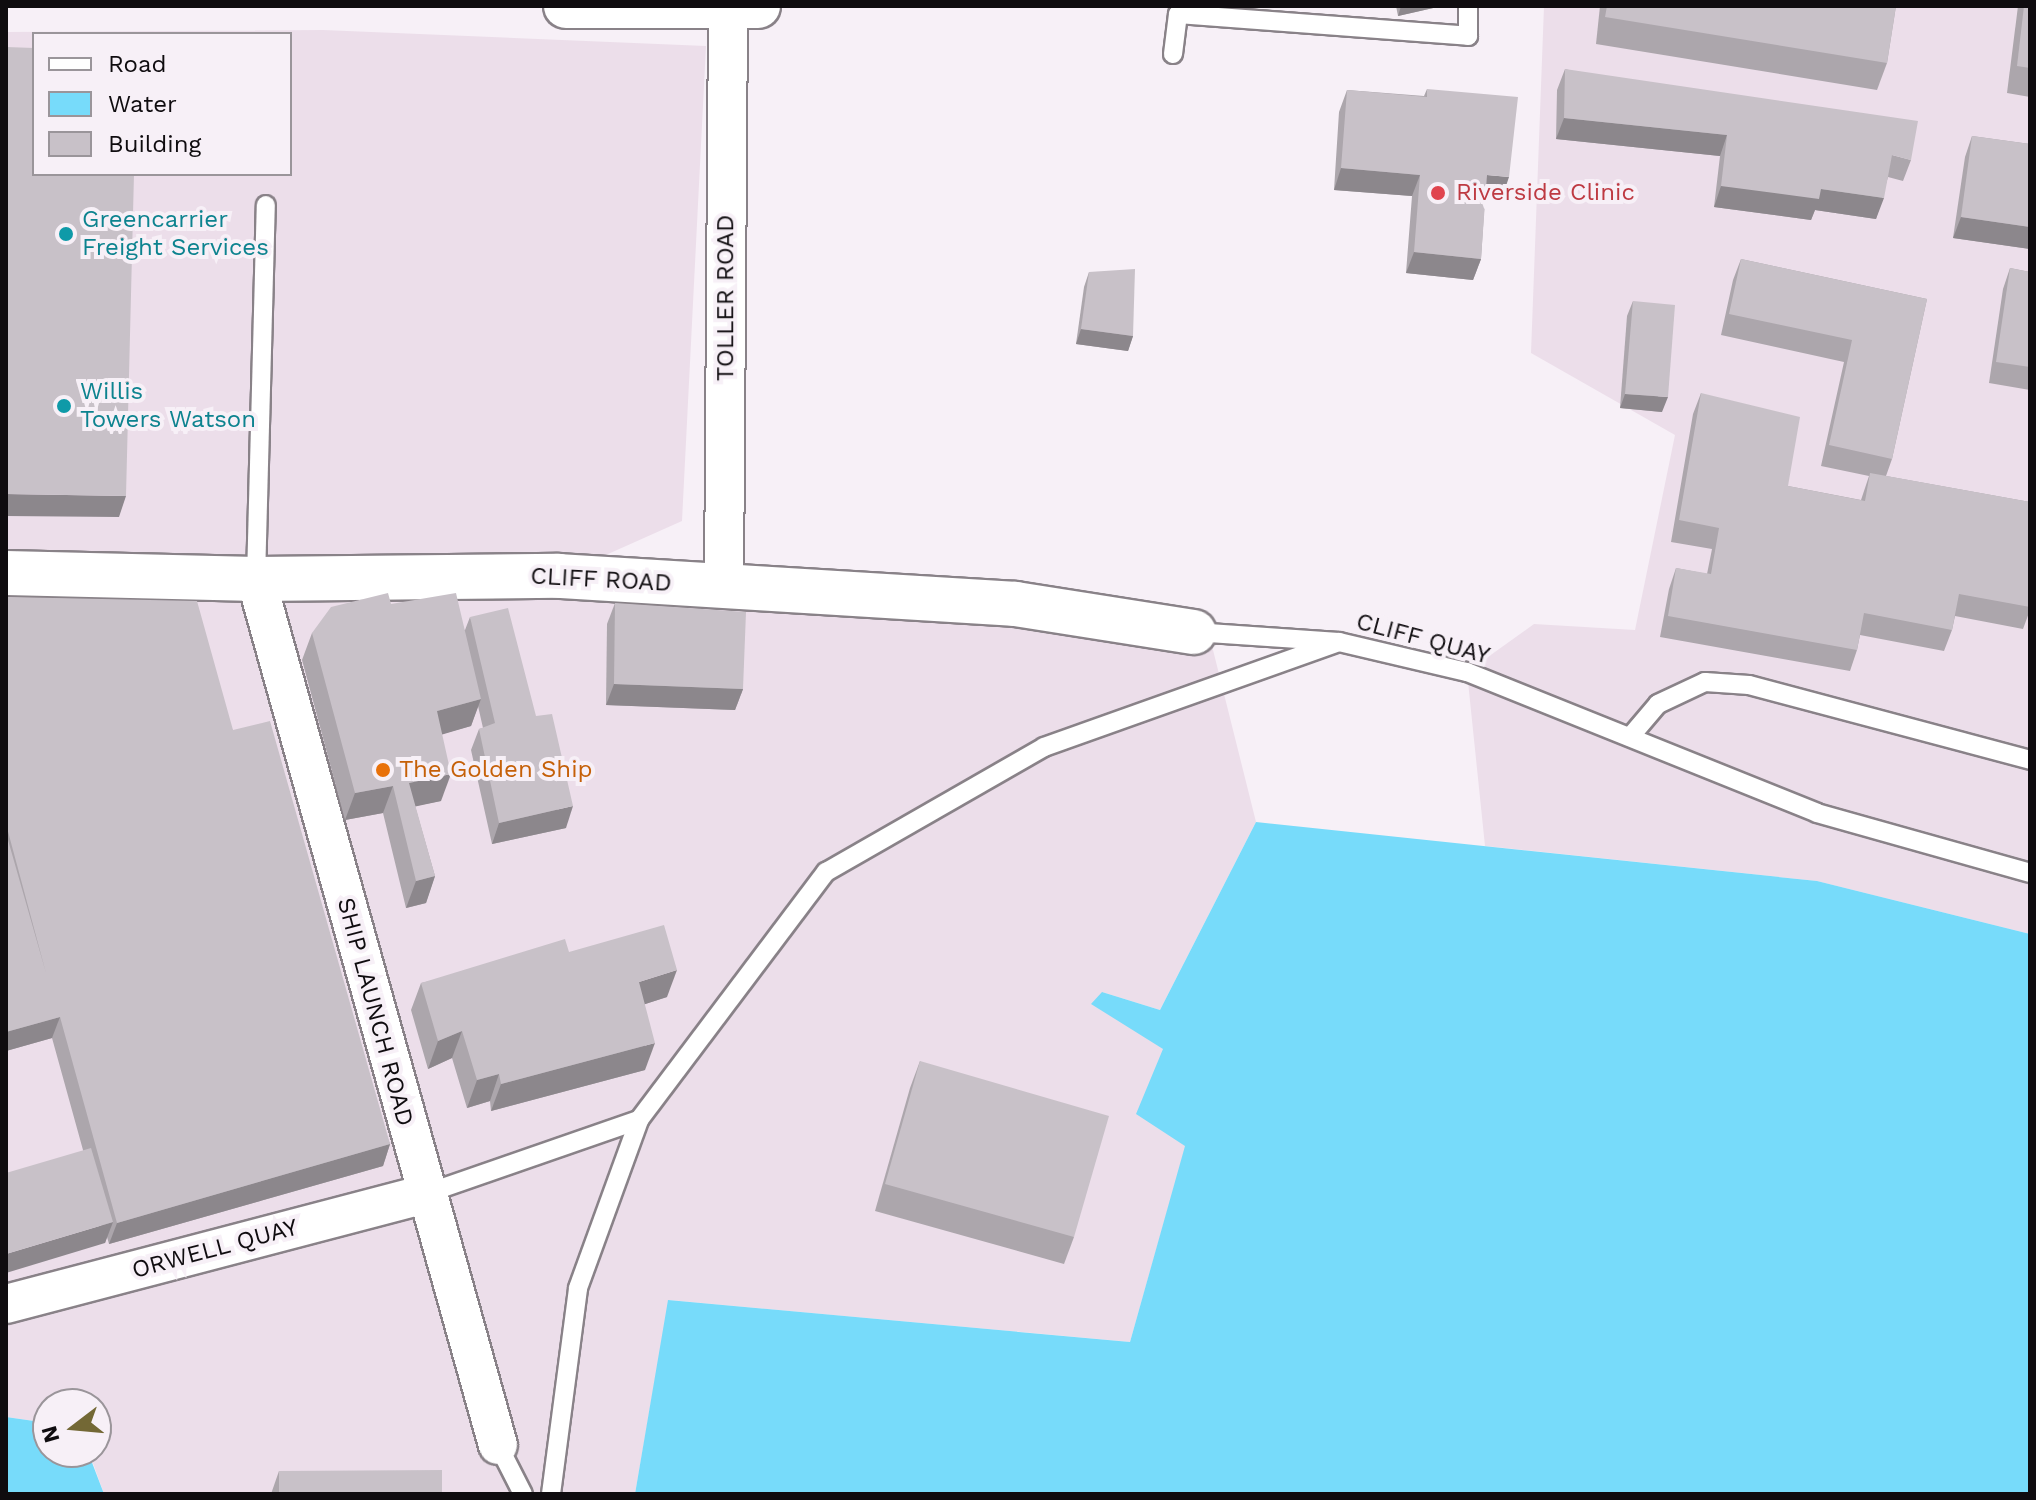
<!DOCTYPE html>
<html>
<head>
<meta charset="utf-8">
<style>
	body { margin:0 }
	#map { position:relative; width:2036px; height:1500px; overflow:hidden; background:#f7f0f7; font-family:"Work Sans",sans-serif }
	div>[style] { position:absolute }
	.built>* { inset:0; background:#ecdeea }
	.water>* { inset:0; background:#77dbfa }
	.roads { filter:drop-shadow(2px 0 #898288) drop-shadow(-2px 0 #898288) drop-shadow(0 2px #898288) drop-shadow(0 -2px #898288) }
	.service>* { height:18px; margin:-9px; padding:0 9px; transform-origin:9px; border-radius:9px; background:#fff }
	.minor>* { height:38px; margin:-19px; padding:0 19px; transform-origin:19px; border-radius:19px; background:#fff }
	.tertiary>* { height:44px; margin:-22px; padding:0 22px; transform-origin:22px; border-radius:22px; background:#fff }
	.secondary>* { height:44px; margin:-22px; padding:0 22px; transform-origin:22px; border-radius:22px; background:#fff }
	.wall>* { inset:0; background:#aca6ac }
	.shaded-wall>* { inset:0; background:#8c878c }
	.building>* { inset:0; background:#c8c1c8 }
	.dots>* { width:22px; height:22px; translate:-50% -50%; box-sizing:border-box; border:4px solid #f7f0f7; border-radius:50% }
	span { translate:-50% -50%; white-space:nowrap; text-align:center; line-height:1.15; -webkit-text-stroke:8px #f7f0f7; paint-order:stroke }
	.health-label { font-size:24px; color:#be3a42 }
	.left { translate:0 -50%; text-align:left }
	.culture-label { font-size:24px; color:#0d838f }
	.street-label { font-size:24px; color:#0f0c0f }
	.food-label { font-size:24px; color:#c56008 }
	.frame { position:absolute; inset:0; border:8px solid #0f0c0f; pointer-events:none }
	.legend { position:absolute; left:32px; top:32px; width:260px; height:144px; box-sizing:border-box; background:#f7f0f7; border:2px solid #9a959a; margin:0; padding:10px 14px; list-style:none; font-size:24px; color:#0f0c0f }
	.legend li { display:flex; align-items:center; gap:16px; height:40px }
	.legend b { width:40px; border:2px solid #9a959a }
	.north { position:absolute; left:32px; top:1388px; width:80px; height:80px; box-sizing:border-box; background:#f7f0f7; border:2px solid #9a959a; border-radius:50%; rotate:254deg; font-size:22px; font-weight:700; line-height:32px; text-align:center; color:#0f0c0f }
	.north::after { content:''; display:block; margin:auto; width:28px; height:36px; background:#736835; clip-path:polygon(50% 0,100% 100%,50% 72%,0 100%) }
</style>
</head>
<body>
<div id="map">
	<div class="built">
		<div style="clip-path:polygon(1544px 6px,2030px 6px,2030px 934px,1817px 881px,1485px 846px,1467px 672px,1534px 624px,1635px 630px,1675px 435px,1531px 353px)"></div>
		<div style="clip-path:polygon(evenodd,323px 30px,706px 46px,682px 521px,561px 575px,1194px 632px,1213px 650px,1256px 822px,1160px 1010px,1102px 992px,1163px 1049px,1186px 1145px,1130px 1342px,669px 1300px,635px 1494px,104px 1494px,89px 1452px,96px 1452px,96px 1404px,48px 1404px,48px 1423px,6px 1417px,6px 32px,323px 30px,34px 34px,290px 34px,290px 174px,34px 174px,34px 34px)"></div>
	</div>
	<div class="water">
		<div style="clip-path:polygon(1256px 822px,1817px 881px,2030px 934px,2030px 1494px,635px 1494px,668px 1300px,1130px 1342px,1185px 1146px,1136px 1114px,1163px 1049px,1091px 1004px,1102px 992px,1160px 1010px)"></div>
		<div style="clip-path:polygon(6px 1417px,48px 1423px,48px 1452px,88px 1452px,104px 1494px,6px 1494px)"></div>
	</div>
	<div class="roads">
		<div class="service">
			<div style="left:1173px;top:54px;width:40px;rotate:-82.9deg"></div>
			<div style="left:1178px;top:14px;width:291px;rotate:4.3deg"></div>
			<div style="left:1468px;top:36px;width:30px;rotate:-90deg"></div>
			<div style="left:256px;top:579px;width:374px;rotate:-88.5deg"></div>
			<div style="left:1194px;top:632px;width:145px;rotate:3.9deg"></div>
			<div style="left:1339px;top:642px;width:131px;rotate:13.2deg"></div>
			<div style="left:1467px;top:672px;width:377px;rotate:21.9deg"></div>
			<div style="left:1817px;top:813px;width:221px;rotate:15.7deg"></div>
			<div style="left:1630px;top:737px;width:43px;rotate:-49.7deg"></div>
			<div style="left:1658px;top:704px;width:52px;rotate:-25.1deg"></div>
			<div style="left:1705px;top:682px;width:44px;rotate:3.9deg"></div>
			<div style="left:1749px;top:685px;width:291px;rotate:14.9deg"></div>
			<div style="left:425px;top:1194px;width:226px;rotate:-19.1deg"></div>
			<div style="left:498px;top:1445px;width:55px;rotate:63deg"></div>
			<div style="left:551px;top:1494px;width:208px;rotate:-82.5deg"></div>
			<div style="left:578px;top:1288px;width:179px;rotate:-70deg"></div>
			<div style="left:639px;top:1120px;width:311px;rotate:-53deg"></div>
			<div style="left:826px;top:872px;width:251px;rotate:-29.8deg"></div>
			<div style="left:1044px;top:747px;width:313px;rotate:-19.6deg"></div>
		</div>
		<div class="minor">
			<div style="left:256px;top:579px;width:899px;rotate:74.39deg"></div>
			<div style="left:724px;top:586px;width:577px;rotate:-89.6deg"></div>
			<div style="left:6px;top:1304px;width:433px;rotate:-14.7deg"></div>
		</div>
		<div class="tertiary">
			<div style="left:566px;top:6px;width:192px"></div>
		</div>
		<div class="secondary">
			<div style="left:6px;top:573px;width:250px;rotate:1.4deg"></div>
			<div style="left:256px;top:579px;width:303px;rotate:-0.6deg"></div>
			<div style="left:559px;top:576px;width:457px;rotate:3.5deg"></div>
			<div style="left:1015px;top:604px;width:181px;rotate:8.9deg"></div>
		</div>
	</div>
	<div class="wall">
		<div style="clip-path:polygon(1396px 6px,1442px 6px,1398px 16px)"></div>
		<div style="clip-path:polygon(1600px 6px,1896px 6px,1887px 63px,1877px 90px,1596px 44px)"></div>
		<div style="clip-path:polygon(2018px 6px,2030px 6px,2030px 97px,2007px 93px)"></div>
		<div style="clip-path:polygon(1565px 69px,1911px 160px,1903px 181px,1888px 177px,1876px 219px,1815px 210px,1811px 220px,1714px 207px,1720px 156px,1556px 139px,1557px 90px)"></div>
		<div style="clip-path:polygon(1427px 89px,1502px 198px,1485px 197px,1481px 259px,1473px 280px,1406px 273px,1412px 196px,1334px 190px,1339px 112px,1347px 90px,1424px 96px)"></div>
		<div style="clip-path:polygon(1972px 136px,2030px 144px,2030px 249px,1953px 238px,1965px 157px)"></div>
		<div style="clip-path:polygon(1741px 259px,1927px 299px,1892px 459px,1886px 476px,2030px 502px,2030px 610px,2023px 629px,1955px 616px,1952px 630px,1944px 651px,1860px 635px,1857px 650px,1850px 671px,1660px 637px,1669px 589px,1676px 568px,1707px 574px,1712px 549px,1671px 542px,1693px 414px,1701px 393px,1788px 486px,1861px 500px,1869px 476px,1821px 466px,1844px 362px,1721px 335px,1733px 280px)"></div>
		<div style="clip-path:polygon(2010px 268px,2030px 272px,2030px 390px,1989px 383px,2003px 289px)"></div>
		<div style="clip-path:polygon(1089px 272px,1133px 336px,1128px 351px,1076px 344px,1084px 287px)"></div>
		<div style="clip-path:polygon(1633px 301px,1662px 412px,1620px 408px,1627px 316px)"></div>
		<div style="clip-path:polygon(6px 597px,233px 730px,390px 1144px,383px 1166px,109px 1244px,107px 1237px,105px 1243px,83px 1150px,52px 1038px,6px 1051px)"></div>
		<div style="clip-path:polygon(615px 603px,743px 689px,735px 710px,606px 705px,607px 624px)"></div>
		<div style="clip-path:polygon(391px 604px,465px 630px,470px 617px,566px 828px,492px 844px,471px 750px,479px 729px,483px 728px,478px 706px,471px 726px,442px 734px,441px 801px,415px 806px,435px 876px,426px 903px,406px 908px,383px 813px,345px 820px,302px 660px,312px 633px)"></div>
		<div style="clip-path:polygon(569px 952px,667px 997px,645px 1004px,645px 1070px,491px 1111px,490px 1101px,467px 1108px,452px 1058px,428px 1069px,411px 1010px,421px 983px)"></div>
		<div style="clip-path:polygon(920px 1061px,1074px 1237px,1064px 1264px,875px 1211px,910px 1088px)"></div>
		<div style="clip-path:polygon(279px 1471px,442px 1494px,271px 1494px)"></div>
	</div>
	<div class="shaded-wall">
		<div style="clip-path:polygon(1401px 6px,1442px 6px,1398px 16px)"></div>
		<div style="clip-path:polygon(1564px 118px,1727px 135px,1720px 156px,1556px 139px)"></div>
		<div style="clip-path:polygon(1341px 168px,1420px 175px,1412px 196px,1334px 190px)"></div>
		<div style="clip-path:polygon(1487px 175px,1509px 177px,1502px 198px,1479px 196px)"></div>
		<div style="clip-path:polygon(1721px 186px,1821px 189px,1884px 198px,1876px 219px,1815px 210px,1811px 220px,1714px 207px)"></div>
		<div style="clip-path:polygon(1961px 217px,2030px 227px,2030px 249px,1953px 238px)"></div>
		<div style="clip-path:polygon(1414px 252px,1481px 259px,1473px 280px,1406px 273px)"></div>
		<div style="clip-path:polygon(1081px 329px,1133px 336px,1128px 351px,1076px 344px)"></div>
		<div style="clip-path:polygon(1625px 394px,1668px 397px,1662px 412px,1620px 408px)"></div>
		<div style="clip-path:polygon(6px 494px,126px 496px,119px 517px,6px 516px)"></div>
		<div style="clip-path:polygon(614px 684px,743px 689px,735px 710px,606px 705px)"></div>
		<div style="clip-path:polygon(481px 699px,471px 726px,427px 739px,437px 711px)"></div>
		<div style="clip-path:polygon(451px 774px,441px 801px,399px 810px,409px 783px)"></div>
		<div style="clip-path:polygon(393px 786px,383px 813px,345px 820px,355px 793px)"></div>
		<div style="clip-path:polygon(573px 806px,566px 828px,492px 844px,499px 823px)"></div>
		<div style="clip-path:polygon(435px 876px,426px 903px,406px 908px,416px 881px)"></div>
		<div style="clip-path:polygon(677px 970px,667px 997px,630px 1009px,639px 982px)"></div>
		<div style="clip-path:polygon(60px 1017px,52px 1038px,6px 1051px,6px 1032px)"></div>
		<div style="clip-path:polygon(462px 1031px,452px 1058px,428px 1069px,438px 1041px)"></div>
		<div style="clip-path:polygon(655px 1043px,645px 1070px,491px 1111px,501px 1084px)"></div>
		<div style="clip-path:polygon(499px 1074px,490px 1101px,467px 1108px,477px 1080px)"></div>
		<div style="clip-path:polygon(390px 1144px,383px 1166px,109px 1244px,117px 1223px)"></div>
		<div style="clip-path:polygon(113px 1222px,105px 1243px,6px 1273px,6px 1254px)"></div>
	</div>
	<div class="building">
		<div style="clip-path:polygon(1607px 6px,1896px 6px,1887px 63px,1605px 17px)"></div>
		<div style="clip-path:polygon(2024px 6px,2030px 6px,2030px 68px,2017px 66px)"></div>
		<div style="clip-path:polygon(6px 47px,34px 48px,34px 174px,134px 174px,126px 496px,6px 494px)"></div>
		<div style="clip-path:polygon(1565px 69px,1918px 121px,1911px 160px,1892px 155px,1884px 198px,1821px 189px,1819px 199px,1721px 186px,1727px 135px,1564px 118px)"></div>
		<div style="clip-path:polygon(1427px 89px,1518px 97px,1509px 177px,1487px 175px,1481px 259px,1414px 252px,1420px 175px,1341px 168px,1347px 90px,1427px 97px)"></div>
		<div style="clip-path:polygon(1972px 136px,2030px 144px,2030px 227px,1961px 217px)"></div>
		<div style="clip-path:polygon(1741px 259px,1927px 299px,1892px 459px,1829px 445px,1852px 340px,1729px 314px)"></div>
		<div style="clip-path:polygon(2010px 268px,2030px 272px,2030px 367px,1996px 362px)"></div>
		<div style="clip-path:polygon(1135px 269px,1133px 336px,1081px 329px,1089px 272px)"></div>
		<div style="clip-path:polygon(1633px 301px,1675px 305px,1668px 397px,1625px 394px)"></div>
		<div style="clip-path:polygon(1701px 393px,1800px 417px,1788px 486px,1865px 501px,1870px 473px,2030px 502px,2030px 607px,1959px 594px,1952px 630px,1864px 613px,1857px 650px,1668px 616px,1676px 568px,1711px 574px,1719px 528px,1679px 520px)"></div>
		<div style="clip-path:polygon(388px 593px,391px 604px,456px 593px,481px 699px,437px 711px,451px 774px,409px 783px,435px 876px,416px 881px,393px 786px,355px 793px,312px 633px,331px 607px)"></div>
		<div style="clip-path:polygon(6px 597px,197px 601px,233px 730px,270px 721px,390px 1144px,117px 1223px,60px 1017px,6px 1032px,6px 833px,46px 973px,6px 824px)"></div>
		<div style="clip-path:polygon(615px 603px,746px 612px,743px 689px,614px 684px)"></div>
		<div style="clip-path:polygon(508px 608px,536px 716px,552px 714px,573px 806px,499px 823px,479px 729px,495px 723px,470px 617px)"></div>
		<div style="clip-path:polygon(664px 925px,677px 970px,639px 982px,655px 1043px,501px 1084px,499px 1074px,477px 1080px,462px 1031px,438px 1041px,421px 983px,565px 939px,569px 952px)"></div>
		<div style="clip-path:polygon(920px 1061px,1109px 1116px,1074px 1237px,885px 1184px)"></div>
		<div style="clip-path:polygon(91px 1148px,113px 1222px,6px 1254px,6px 1173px)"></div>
		<div style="clip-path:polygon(442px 1470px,442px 1494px,279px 1494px,279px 1471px)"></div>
	</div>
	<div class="dots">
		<div style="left:1438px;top:193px;background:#e0444e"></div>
		<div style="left:66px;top:234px;background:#0f9aa8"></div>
		<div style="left:64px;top:406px;background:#0f9aa8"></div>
		<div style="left:383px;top:770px;background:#e8710a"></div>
	</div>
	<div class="health-label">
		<span class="left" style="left:1456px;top:193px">Riverside Clinic</span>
	</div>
	<div class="culture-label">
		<span class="left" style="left:82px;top:234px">Greencarrier<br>Freight Services</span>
		<span class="left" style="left:80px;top:406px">Willis<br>Towers Watson</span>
	</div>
	<div class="street-label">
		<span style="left:726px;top:298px;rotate:-90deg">TOLLER ROAD</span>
		<span style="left:601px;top:580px;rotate:3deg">CLIFF ROAD</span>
		<span style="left:1423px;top:639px;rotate:15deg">CLIFF QUAY</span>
		<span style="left:375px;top:1012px;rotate:75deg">SHIP LAUNCH ROAD</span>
		<span style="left:215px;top:1249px;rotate:-15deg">ORWELL QUAY</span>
	</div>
	<div class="food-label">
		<span class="left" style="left:399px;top:770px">The Golden Ship</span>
	</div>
	<div class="frame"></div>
	<ul class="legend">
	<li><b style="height:10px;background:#fff"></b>Road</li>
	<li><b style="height:22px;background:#77dbfa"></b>Water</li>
	<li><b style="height:22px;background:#c8c1c8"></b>Building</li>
	</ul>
	<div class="north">N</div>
</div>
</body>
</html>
